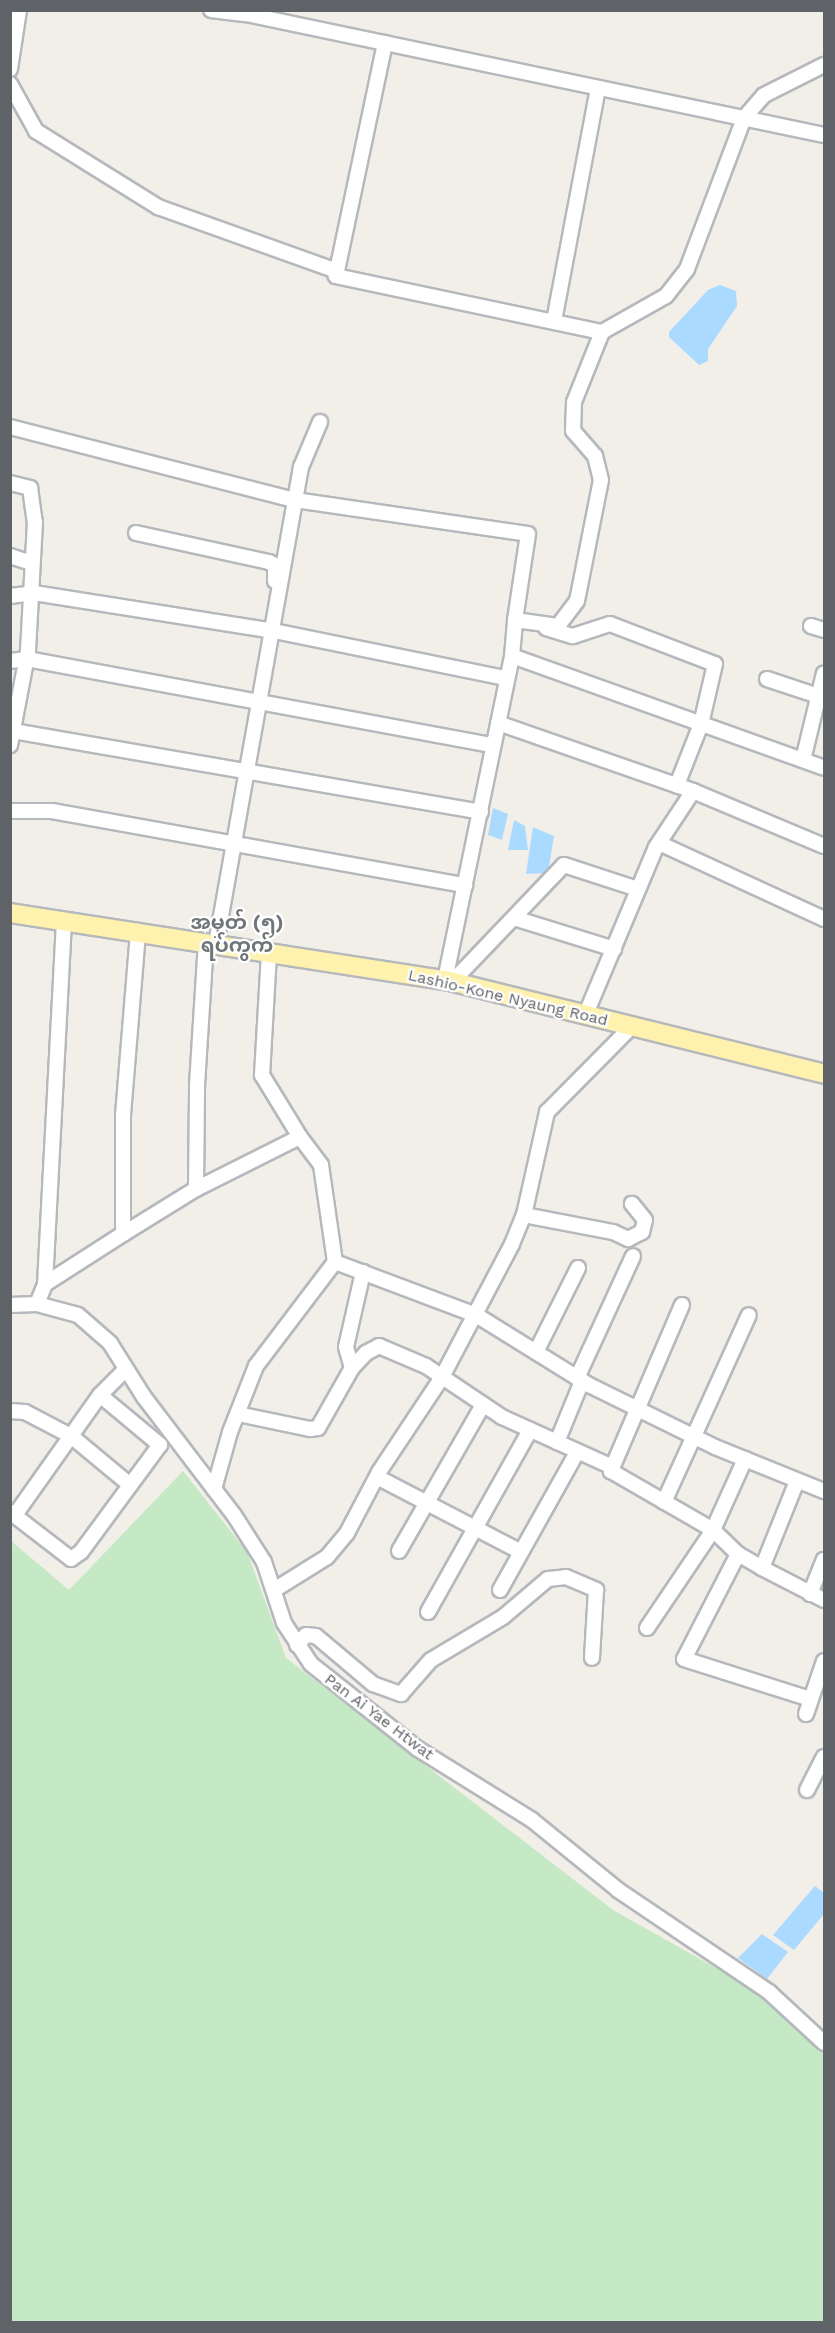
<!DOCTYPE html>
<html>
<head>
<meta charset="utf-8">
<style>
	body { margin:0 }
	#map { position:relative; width:835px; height:2333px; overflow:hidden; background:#f1efe8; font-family:"Work Sans","Noto Sans Myanmar",sans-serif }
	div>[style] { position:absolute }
	.green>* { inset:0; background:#c5e8c5 }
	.water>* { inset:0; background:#aadaff }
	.roads { filter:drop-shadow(2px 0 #b5b8bc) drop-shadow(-2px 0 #b5b8bc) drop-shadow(0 2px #b5b8bc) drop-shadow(0 -2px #b5b8bc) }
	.minor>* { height:14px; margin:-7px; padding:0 7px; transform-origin:7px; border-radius:7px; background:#fff }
	.major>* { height:18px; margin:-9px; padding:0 9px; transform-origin:9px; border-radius:9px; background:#fff2af }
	span { translate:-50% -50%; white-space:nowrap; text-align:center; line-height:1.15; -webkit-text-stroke:4.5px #fff; paint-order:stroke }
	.street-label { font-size:16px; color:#5f6368 }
	.quarter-label { font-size:20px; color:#70757a; font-weight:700 }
	.frame { position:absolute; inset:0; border:12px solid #5f6368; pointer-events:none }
</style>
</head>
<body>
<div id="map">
	<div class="green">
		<div style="clip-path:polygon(183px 1471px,247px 1552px,286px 1658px,613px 1910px,766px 1996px,824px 2050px,824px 2322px,11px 2322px,10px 1540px,69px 1590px)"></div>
	</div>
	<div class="water">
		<div style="clip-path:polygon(720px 285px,736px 291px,737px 306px,708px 349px,708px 361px,699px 365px,669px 337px,669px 332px,708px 290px)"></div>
		<div style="clip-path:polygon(493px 808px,508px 814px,502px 840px,488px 835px)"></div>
		<div style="clip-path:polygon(514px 820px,525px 826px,528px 850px,508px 850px)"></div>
		<div style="clip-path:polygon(533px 827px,554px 836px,548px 873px,526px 874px)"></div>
		<div style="clip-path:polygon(815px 1886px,824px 1893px,824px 1914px,794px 1950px,773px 1935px)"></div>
		<div style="clip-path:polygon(762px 1934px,788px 1952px,767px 1979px,738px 1958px)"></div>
	</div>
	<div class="roads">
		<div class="minor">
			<div style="left:211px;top:10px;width:35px;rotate:7deg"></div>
			<div style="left:246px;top:14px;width:591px;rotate:11.82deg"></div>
			<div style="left:385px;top:43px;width:238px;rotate:101.9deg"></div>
			<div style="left:336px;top:276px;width:272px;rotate:11.9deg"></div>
			<div style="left:10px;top:69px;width:60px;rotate:-81.3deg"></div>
			<div style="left:10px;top:84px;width:54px;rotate:61deg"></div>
			<div style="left:36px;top:131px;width:144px;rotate:31.9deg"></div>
			<div style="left:158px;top:207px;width:190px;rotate:19.7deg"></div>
			<div style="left:554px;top:321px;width:237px;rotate:-79.3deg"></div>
			<div style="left:10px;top:427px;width:294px;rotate:14.4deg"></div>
			<div style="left:295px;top:500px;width:235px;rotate:8.3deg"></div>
			<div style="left:528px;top:534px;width:87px;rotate:98.6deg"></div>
			<div style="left:10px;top:483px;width:21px;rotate:14deg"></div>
			<div style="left:30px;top:488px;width:34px;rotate:82deg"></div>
			<div style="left:35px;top:522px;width:129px;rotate:93.1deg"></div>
			<div style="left:28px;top:651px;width:96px;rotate:100.8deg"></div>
			<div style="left:136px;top:533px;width:136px;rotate:12.3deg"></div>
			<div style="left:269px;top:562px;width:7px;rotate:27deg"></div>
			<div style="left:275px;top:565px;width:16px;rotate:90deg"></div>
			<div style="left:10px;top:556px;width:22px;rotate:18deg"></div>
			<div style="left:10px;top:596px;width:24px;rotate:-7deg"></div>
			<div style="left:34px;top:593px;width:243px;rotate:9deg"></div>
			<div style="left:274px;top:631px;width:237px;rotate:11.5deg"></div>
			<div style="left:811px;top:626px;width:14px;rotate:17deg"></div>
			<div style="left:546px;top:628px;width:28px;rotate:17deg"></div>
			<div style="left:573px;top:636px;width:39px;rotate:-18deg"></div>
			<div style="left:610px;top:624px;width:112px;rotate:20.9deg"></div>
			<div style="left:715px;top:664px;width:62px;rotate:103.1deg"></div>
			<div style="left:701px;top:724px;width:66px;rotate:111.5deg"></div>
			<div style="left:512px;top:656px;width:331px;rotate:19.7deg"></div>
			<div style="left:10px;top:661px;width:17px;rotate:-7deg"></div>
			<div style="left:27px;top:659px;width:474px;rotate:10.5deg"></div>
			<div style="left:767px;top:679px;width:60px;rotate:18.4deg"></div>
			<div style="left:498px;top:723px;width:207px;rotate:19.2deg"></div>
			<div style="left:693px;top:791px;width:142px;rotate:22.8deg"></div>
			<div style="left:13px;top:731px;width:475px;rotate:9.8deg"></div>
			<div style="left:803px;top:760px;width:89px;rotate:-76.4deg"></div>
			<div style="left:10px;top:811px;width:42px"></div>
			<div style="left:52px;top:811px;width:420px;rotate:10.2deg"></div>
			<div style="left:659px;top:843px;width:182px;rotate:24.7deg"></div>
			<div style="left:514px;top:918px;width:105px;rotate:17.2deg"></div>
			<div style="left:216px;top:944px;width:485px;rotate:-79.9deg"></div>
			<div style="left:301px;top:467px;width:49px;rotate:-67.1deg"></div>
			<div style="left:445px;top:980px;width:331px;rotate:-78.3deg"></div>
			<div style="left:512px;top:656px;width:36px;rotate:-85deg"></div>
			<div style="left:515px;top:620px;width:43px;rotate:7.9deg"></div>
			<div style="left:558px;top:626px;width:31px;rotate:-53deg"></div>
			<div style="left:577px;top:601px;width:123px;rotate:-78.8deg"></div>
			<div style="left:601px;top:480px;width:25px;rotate:-104deg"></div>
			<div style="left:595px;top:456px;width:33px;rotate:-131deg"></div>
			<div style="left:573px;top:431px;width:29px;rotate:-88deg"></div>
			<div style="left:574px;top:402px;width:75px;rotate:-68.2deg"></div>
			<div style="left:602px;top:332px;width:73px;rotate:-29.4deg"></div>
			<div style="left:666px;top:296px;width:34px;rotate:-52deg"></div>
			<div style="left:687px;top:269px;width:161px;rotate:-69.3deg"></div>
			<div style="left:744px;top:118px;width:30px;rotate:-49deg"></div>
			<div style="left:764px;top:95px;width:67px;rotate:-26.6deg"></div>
			<div style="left:452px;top:982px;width:162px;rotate:-46.3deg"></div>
			<div style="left:564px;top:865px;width:78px;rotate:18deg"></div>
			<div style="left:585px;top:1016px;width:183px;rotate:-67.2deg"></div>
			<div style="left:656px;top:847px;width:67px;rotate:-56.5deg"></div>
			<div style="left:300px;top:1137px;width:35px;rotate:53deg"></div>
			<div style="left:321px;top:1165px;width:98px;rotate:81.8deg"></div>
			<div style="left:335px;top:1262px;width:151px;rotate:20.6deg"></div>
			<div style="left:476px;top:1315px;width:133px;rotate:31.8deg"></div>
			<div style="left:589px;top:1385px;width:140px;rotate:26.2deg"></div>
			<div style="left:715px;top:1447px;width:118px;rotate:22deg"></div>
			<div style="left:196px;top:1189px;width:104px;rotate:-89.4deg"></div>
			<div style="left:197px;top:1085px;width:142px;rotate:-86.4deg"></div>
			<div style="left:524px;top:1215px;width:91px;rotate:10.8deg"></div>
			<div style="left:613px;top:1232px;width:17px;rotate:25deg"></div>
			<div style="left:628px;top:1239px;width:16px;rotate:-27deg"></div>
			<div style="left:642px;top:1232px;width:12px;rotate:-76deg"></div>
			<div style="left:645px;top:1220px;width:21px;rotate:-129deg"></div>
			<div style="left:123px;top:1234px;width:119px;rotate:-90deg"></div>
			<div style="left:123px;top:1115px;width:185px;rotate:-85.3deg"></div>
			<div style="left:45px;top:1284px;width:364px;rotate:-87deg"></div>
			<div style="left:37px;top:1304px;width:22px;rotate:-68deg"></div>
			<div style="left:45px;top:1284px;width:93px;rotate:-32.7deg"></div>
			<div style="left:123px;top:1234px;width:86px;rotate:-31.7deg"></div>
			<div style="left:196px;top:1189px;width:116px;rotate:-26.6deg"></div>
			<div style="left:300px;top:1137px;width:73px;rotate:-121.5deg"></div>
			<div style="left:262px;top:1075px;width:123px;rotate:-86.7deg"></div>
			<div style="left:10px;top:1305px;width:27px;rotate:-2deg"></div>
			<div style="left:37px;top:1304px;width:42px;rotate:15deg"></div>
			<div style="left:78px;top:1315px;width:43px;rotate:41.2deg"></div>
			<div style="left:110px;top:1343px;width:64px;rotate:57.8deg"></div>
			<div style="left:144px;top:1397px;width:148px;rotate:52.7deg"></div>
			<div style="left:234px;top:1515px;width:56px;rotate:57.4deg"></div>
			<div style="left:264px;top:1562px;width:64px;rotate:71.8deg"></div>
			<div style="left:284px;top:1623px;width:49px;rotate:56.6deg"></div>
			<div style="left:311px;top:1664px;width:137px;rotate:38.5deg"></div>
			<div style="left:418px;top:1749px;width:134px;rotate:31.9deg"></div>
			<div style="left:532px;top:1820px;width:111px;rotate:39.1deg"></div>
			<div style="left:618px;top:1890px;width:182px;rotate:34deg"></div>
			<div style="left:769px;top:1992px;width:75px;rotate:42.8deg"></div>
			<div style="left:682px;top:1305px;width:181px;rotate:113.2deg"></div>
			<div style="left:611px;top:1471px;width:118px;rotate:30deg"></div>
			<div style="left:713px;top:1530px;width:35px;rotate:44deg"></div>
			<div style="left:738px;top:1554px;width:28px;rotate:30deg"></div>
			<div style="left:762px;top:1568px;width:70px;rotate:27.3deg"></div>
			<div style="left:536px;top:1352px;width:94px;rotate:-63.4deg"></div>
			<div style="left:352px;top:1368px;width:22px;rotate:-106deg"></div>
			<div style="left:346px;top:1347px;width:77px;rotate:-77.2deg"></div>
			<div style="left:577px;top:1378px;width:134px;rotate:-65.3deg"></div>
			<div style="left:10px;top:1411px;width:15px;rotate:4deg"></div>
			<div style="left:25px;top:1412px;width:52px;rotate:27.6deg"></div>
			<div style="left:71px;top:1436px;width:77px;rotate:39.7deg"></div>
			<div style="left:238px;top:1414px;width:74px;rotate:11.8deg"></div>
			<div style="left:310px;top:1429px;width:8px;rotate:-7deg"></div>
			<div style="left:318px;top:1428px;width:69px;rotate:-60.5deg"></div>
			<div style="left:352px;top:1368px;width:21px;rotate:-47deg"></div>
			<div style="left:366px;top:1353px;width:15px;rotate:-28deg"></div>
			<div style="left:379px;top:1346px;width:51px;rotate:23.1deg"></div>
			<div style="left:426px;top:1366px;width:92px;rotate:33.9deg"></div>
			<div style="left:502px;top:1417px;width:121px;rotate:24.4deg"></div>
			<div style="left:557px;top:1442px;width:66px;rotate:-67.7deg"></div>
			<div style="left:377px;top:1477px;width:162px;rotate:27.5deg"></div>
			<div style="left:214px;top:1489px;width:59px;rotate:-74.3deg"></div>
			<div style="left:230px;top:1432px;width:71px;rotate:-68.5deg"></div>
			<div style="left:256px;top:1366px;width:131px;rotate:-52.8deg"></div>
			<div style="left:664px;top:1502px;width:205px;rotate:-65.6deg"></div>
			<div style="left:10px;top:1512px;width:77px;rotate:37.6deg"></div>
			<div style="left:71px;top:1559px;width:12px;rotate:-35deg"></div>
			<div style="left:81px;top:1552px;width:133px;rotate:-53.6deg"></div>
			<div style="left:160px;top:1445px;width:78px;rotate:-140.2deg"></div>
			<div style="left:15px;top:1515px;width:147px;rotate:-54.7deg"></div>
			<div style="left:100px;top:1395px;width:35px;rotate:-45deg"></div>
			<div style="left:399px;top:1551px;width:168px;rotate:-60.1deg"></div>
			<div style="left:738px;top:1554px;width:118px;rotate:117.2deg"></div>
			<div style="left:684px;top:1659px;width:132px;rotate:17.6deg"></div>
			<div style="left:762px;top:1568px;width:94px;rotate:-68.1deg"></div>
			<div style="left:274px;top:1590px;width:62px;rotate:-31.9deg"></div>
			<div style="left:327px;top:1557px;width:31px;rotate:-50deg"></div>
			<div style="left:347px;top:1533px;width:69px;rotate:-62.3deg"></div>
			<div style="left:379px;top:1472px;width:114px;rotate:-56.4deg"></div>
			<div style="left:442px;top:1377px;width:150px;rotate:-62.2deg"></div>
			<div style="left:512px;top:1244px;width:31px;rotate:-68deg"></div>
			<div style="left:524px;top:1215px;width:106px;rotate:-77.4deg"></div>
			<div style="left:547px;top:1112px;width:120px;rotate:-45.3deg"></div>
			<div style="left:500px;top:1590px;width:158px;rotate:-60.8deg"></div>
			<div style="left:810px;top:1594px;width:37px;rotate:-68deg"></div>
			<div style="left:428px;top:1612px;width:209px;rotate:-60.7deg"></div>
			<div style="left:647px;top:1628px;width:118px;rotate:-56deg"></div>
			<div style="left:713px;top:1530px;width:78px;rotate:-65.7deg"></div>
			<div style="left:297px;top:1645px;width:13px;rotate:-48deg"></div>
			<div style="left:306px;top:1635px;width:10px;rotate:6deg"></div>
			<div style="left:316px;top:1636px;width:75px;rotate:40.1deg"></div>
			<div style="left:373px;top:1684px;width:30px;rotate:20deg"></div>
			<div style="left:401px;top:1694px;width:45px;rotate:-48.6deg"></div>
			<div style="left:431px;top:1660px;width:84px;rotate:-30.8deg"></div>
			<div style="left:503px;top:1617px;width:59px;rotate:-40.2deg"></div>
			<div style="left:548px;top:1579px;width:18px;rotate:-6deg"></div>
			<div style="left:566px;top:1577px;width:33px;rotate:23deg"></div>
			<div style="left:596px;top:1590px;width:68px;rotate:93.4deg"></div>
			<div style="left:806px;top:1714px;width:56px;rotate:-71.2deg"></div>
			<div style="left:807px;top:1790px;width:37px;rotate:-63deg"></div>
		</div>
		<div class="major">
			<div style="left:10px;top:913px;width:440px;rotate:8.8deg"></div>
			<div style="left:445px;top:980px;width:390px;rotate:13.9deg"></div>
		</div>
	</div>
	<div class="street-label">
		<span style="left:508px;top:998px;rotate:13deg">Lashio-Kone Nyaung Road</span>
		<span style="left:379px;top:1717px;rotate:37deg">Pan Ai Yae Htwat</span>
	</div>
	<div class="quarter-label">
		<span style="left:237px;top:934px">အမှတ် (၅)<br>ရပ်ကွက်</span>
	</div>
	<div class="frame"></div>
</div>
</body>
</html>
